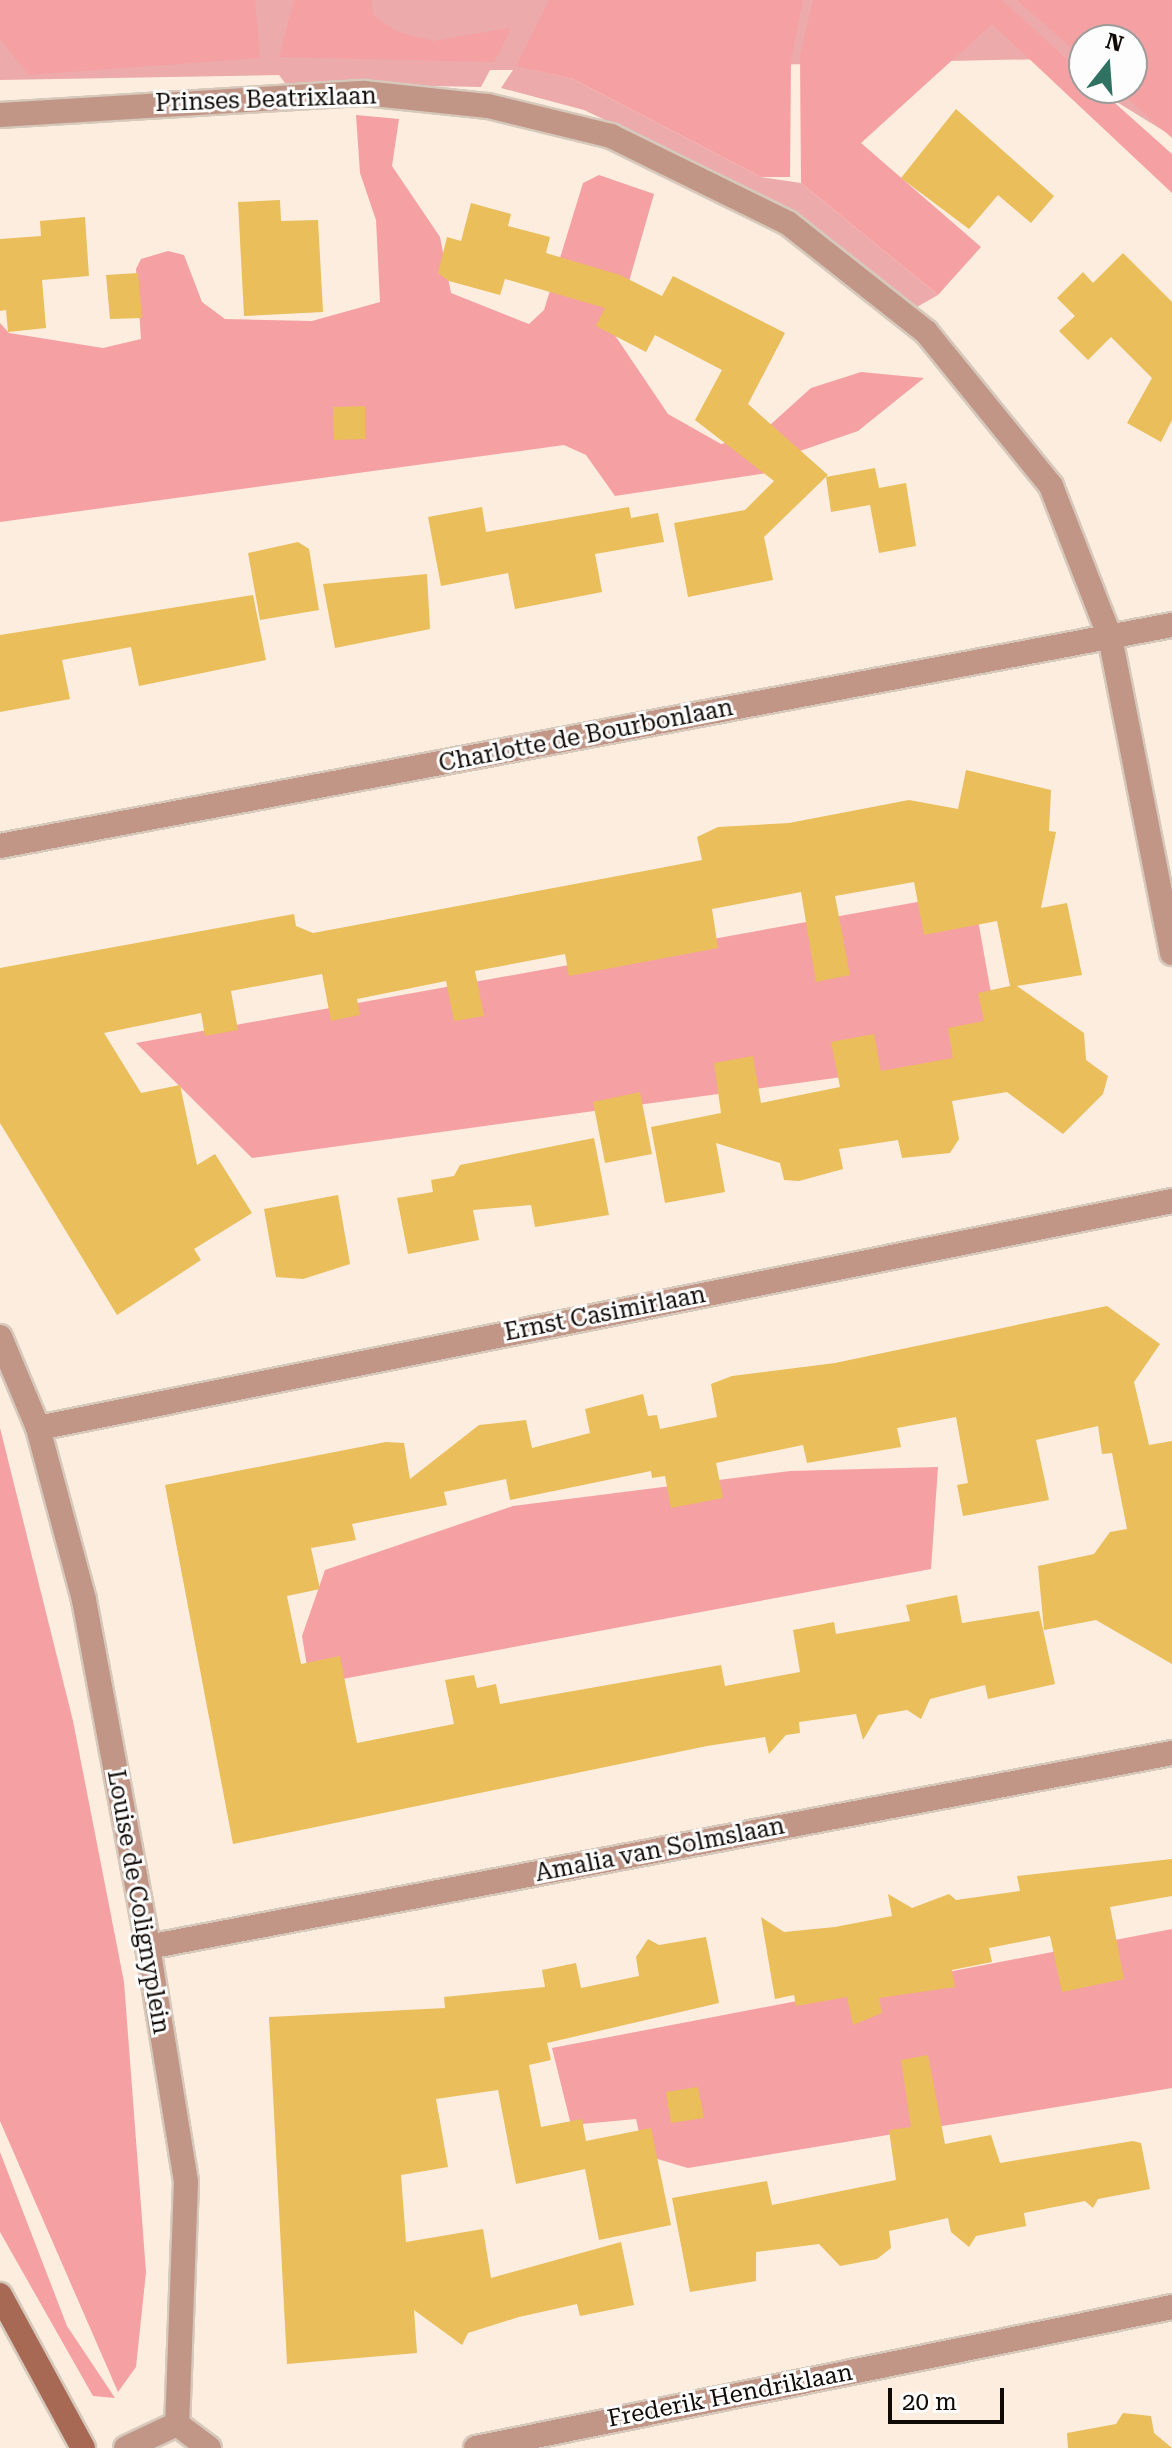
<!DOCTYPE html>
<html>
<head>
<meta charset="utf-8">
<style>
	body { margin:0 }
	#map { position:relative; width:1172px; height:2448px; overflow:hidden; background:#fceddf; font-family:"Roboto Serif",serif }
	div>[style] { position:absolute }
	.green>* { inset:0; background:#edaaab }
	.forest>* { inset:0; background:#f5a0a2 }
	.building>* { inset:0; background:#eabe5b }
	.roads { filter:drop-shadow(2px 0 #d6c9bc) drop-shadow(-2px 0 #d6c9bc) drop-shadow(0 2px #d6c9bc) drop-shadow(0 -2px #d6c9bc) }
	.minor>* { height:24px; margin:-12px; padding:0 12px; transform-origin:12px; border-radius:12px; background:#c19686 }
	.secondary>* { height:24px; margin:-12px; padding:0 12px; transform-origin:12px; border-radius:12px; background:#a76953 }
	span { translate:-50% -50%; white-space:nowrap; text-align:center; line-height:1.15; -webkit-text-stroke:6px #fdfdfd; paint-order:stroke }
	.street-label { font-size:24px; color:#100a06 }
	.north { position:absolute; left:1068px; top:24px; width:80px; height:80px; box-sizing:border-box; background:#fdfdfd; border:2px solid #9e9c9a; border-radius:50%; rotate:17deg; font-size:22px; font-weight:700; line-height:32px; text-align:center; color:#100a06 }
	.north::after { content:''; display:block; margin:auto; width:28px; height:36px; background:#307262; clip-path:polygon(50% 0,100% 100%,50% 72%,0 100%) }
	.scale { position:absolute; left:888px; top:2388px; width:116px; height:36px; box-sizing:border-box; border:4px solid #100a06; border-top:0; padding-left:10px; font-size:24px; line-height:28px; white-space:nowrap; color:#100a06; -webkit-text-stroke:6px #fdfdfd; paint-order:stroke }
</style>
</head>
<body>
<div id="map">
	<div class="green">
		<div style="clip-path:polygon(0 0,1172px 0,1172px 136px,1094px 88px,1132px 88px,1132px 40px,1084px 40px,1084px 82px,1047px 59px,535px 70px,573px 79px,761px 177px,801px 183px,938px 295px,917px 307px,782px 204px,584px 110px,501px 88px,513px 70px,490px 70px,481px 87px,285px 83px,279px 75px,0 80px)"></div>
	</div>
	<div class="forest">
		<div style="clip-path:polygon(0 0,255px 0,260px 58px,29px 75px,0 39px)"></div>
		<div style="clip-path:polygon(294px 0,371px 0,373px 15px,398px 32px,433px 41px,509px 28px,508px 35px,494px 62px,279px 57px)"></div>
		<div style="clip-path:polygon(549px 0,803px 0,791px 61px,790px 177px,761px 177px,573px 79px,516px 66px)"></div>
		<div style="clip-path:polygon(813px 0,1002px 0,1084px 75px,1084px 88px,1098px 88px,1172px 154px,1172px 193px,992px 24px,861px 143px,981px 247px,938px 295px,801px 183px,800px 56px)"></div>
		<div style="clip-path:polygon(1017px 0,1172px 0,1172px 138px,1116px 88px,1132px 88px,1132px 40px,1084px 40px,1084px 59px)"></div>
		<div style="clip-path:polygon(356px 115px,399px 119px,392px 166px,440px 237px,451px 293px,529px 324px,544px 310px,583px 183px,599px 175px,654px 194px,614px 334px,668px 414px,721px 444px,759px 435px,811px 388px,861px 372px,924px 378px,858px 431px,800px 451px,774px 472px,615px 496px,586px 455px,564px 445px,0 522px,0 323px,9px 333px,103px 348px,141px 339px,136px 269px,141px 259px,168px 251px,184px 255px,202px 302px,225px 319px,312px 321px,380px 302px,376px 220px,360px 173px)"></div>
		<div style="clip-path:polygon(973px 892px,1002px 1055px,252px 1158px,136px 1043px)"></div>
		<div style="clip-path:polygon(0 1428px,73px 1721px,124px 1982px,146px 2272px,136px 2367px,118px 2392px,0 2121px)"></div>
		<div style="clip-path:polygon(938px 1467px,931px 1569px,310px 1685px,302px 1636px,325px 1570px,513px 1506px,790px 1471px)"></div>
		<div style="clip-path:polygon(1172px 1929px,1172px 2088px,688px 2168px,644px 2155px,636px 2119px,571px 2125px,552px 2048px)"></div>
		<div style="clip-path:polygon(0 2152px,67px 2326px,115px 2398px,93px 2396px,0 2232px)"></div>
	</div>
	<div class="building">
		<div style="clip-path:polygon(956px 109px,1054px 196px,1031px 223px,998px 195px,969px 229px,901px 178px)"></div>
		<div style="clip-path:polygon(280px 200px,281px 221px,318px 220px,323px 312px,244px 316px,238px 202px)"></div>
		<div style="clip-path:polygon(471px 203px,511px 214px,508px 226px,550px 237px,546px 253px,620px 275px,662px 296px,673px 276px,785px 333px,748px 404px,828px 475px,764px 537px,773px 580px,688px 597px,674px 523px,745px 510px,774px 481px,695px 420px,722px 370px,655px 335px,646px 352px,596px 326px,605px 308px,505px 279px,500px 295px,449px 281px,438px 273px,447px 237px,461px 241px)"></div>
		<div style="clip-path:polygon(85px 217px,89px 276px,42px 280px,46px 328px,8px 332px,6px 310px,0 311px,0 239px,41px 236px,40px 221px)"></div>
		<div style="clip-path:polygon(1123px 253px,1172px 302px,1172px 420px,1161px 442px,1127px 423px,1152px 378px,1111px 337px,1088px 360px,1059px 331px,1075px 316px,1057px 298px,1083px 272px,1093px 283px)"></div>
		<div style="clip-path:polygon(138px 273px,142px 318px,110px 319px,106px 275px)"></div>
		<div style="clip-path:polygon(365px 406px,365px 439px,334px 440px,333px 407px)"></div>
		<div style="clip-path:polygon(875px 468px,879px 488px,906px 483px,916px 546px,879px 553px,870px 505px,831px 512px,826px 477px)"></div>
		<div style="clip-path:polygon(482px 507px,486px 532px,629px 507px,631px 518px,658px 513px,664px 542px,595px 554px,602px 592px,515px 609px,508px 573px,441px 586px,428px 517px)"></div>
		<div style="clip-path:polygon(298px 542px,309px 549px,319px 610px,260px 620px,248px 553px)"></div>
		<div style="clip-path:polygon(427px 574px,430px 629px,335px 648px,323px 584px)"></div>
		<div style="clip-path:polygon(253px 595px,266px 660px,139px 686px,131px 647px,62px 660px,70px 699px,0 712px,0 635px)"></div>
		<div style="clip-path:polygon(966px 770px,1051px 790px,1049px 831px,1056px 832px,1041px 908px,1067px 903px,1082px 975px,1017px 986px,1084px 1033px,1086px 1060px,1108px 1076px,1103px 1094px,1063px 1134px,1007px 1092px,952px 1101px,959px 1139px,950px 1153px,902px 1158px,898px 1140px,839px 1149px,843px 1169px,799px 1181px,784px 1180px,780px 1163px,716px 1143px,725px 1192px,665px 1203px,651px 1127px,721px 1113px,714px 1063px,753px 1056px,761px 1103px,840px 1087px,831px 1042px,874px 1034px,881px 1071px,953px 1058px,948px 1028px,984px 1021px,978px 993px,1010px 986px,997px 921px,924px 935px,914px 882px,835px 896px,850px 975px,816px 982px,801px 892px,712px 909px,718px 948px,569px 976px,565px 954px,475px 971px,484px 1016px,454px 1021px,446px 981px,357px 999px,360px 1015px,331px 1021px,322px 974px,231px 991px,238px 1030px,205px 1036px,201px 1013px,104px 1033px,141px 1093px,180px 1085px,197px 1165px,215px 1154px,252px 1213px,194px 1249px,201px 1260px,117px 1315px,0 1123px,0 968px,294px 914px,296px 926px,313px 933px,655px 869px,702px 860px,697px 837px,718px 827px,789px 823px,909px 800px,958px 809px)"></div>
		<div style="clip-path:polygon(640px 1092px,652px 1154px,605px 1163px,593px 1102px)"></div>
		<div style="clip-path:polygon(594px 1138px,609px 1215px,535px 1227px,531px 1205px,473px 1210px,479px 1240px,408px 1254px,397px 1198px,433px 1192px,431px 1180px,454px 1176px,460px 1165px)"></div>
		<div style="clip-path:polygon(338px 1195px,350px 1264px,303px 1279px,276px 1277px,264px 1209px)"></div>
		<div style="clip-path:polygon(1107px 1306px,1160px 1344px,1134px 1382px,1149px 1445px,1172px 1441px,1172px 1664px,1096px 1620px,1044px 1630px,1038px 1566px,1094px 1554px,1110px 1532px,1127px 1529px,1112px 1453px,1102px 1454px,1098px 1426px,1036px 1440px,1049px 1500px,963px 1516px,957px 1485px,968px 1483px,956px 1417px,897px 1428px,901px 1447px,807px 1463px,803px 1445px,716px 1463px,723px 1498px,671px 1508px,665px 1476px,652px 1478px,651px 1471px,510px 1500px,506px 1479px,444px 1492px,447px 1505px,352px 1524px,356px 1540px,311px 1548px,320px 1589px,287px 1596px,301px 1664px,340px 1656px,357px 1743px,454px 1724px,445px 1680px,474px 1675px,477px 1688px,496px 1684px,500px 1704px,721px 1665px,725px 1686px,800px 1672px,793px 1630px,834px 1622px,836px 1634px,910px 1621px,906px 1605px,957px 1595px,962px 1623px,1039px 1611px,1055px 1684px,988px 1699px,985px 1685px,930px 1699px,921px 1719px,907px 1710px,878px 1715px,863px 1740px,856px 1714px,799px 1722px,800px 1733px,786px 1735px,769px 1754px,765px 1737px,707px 1746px,233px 1844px,165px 1485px,386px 1442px,404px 1443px,410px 1479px,479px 1425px,526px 1420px,532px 1448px,590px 1433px,585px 1409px,643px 1394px,648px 1416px,657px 1415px,660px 1429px,717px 1417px,711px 1384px,732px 1376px,835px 1363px)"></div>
		<div style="clip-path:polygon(1172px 1859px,1172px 1896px,1110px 1907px,1124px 1979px,1062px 1992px,1050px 1936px,989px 1948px,992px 1962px,952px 1970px,955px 1987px,879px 1998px,882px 2013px,853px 2025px,847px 1997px,796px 2006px,794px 1995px,775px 1999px,761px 1917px,784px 1932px,835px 1927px,892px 1916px,888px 1894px,912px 1908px,949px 1894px,956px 1900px,1020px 1891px,1017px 1876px)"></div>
		<div style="clip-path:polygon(706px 1937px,719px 2003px,547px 2043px,551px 2060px,529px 2065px,541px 2127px,582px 2119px,586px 2141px,651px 2128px,671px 2225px,599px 2240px,585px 2169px,516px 2184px,498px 2090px,436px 2099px,448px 2167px,401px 2175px,406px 2242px,483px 2229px,491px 2278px,621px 2242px,634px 2305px,580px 2316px,577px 2304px,519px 2317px,468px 2333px,462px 2345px,414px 2310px,417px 2353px,287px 2364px,269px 2017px,445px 2008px,444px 1997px,545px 1987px,542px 1970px,576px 1963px,581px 1988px,639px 1976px,636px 1957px,648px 1939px,659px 1945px)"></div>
		<div style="clip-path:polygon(928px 2055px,945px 2144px,991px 2135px,1000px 2163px,1133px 2141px,1141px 2143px,1150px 2189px,1098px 2199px,1093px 2208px,1085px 2201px,1024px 2213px,1026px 2226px,976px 2236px,969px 2247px,951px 2232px,948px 2218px,889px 2231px,891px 2248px,877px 2259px,840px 2266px,819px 2244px,756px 2252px,756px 2281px,690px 2292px,672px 2198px,767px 2181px,772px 2205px,896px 2180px,889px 2130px,911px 2127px,901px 2060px)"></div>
		<div style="clip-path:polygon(698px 2087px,704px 2118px,671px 2123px,666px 2092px)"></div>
		<div style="clip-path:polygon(1123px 2413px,1151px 2416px,1154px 2433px,1172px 2448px,1068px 2448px,1067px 2433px,1116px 2424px)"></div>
	</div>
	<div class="roads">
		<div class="minor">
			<div style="left:0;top:115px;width:365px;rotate:-3.5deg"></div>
			<div style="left:364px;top:93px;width:125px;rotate:6deg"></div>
			<div style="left:488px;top:106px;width:127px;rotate:13.7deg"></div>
			<div style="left:611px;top:136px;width:197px;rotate:26.2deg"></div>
			<div style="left:788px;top:223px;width:176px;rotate:38.3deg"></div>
			<div style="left:926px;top:332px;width:198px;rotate:50.9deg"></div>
			<div style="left:1051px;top:486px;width:162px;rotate:68.7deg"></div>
			<div style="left:1110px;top:637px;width:322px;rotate:78.9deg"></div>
			<div style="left:0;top:846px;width:1193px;rotate:-10.68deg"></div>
			<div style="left:0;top:1337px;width:99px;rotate:67.3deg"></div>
			<div style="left:38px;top:1428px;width:178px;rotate:75deg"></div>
			<div style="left:84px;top:1600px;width:353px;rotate:79.5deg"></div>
			<div style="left:148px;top:1947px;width:238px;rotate:80.8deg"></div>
			<div style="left:186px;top:2182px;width:242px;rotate:92.1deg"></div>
			<div style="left:38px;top:1428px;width:1156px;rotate:-11.32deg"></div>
			<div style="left:148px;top:1947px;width:1042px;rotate:-10.73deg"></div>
			<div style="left:177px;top:2424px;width:40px;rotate:37deg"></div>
			<div style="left:126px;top:2448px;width:56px;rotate:-25.2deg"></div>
			<div style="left:476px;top:2448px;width:710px;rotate:-11.45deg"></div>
		</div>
		<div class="secondary">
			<div style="left:0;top:2295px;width:174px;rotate:61.5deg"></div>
		</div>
	</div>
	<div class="street-label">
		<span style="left:266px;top:100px;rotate:-2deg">Prinses Beatrixlaan</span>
		<span style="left:586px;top:736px;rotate:-11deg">Charlotte de Bourbonlaan</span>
		<span style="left:605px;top:1314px;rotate:-11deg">Ernst Casimirlaan</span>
		<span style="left:660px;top:1850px;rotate:-11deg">Amalia van Solmslaan</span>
		<span style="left:138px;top:1902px;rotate:80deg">Louise de Colignyplein</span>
		<span style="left:730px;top:2396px;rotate:-11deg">Frederik Hendriklaan</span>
	</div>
	<div class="north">N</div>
	<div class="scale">20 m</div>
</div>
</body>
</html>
